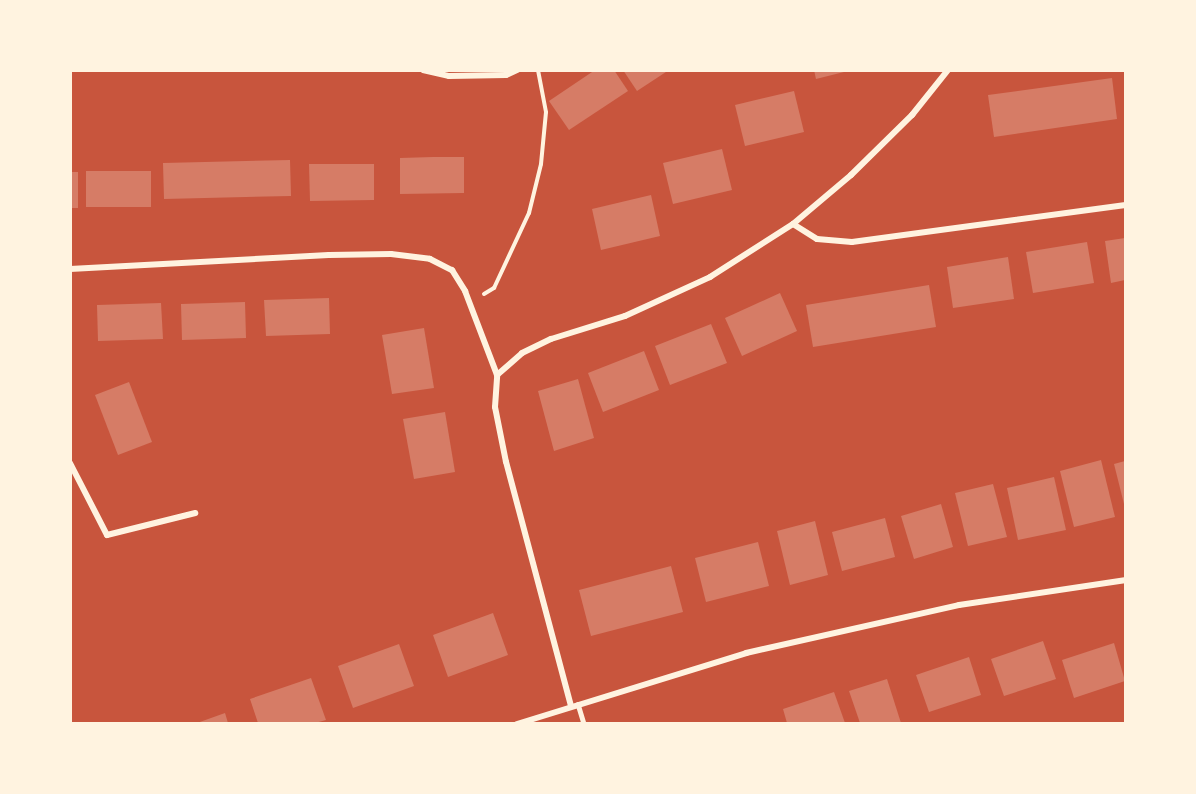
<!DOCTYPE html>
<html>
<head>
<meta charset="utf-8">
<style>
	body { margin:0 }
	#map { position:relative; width:1196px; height:794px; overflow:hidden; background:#c8553d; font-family:"PT Serif",serif }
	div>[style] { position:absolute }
	.building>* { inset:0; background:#d67c66 }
	.path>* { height:4px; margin:-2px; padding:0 2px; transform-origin:2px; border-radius:2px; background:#fff3e0 }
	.service>* { height:4.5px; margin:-2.25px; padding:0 2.25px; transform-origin:2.25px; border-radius:2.25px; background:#fff3e0 }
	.minor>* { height:6px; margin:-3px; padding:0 3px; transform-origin:3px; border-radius:3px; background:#fff3e0 }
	span { translate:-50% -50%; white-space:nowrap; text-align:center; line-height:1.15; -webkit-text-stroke:5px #fff3e0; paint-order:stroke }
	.frame { position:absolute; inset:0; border:72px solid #fff3e0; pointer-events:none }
</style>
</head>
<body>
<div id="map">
	<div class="building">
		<div style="clip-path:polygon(595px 70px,614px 70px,628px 91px,569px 130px,549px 101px)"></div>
		<div style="clip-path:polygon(623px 70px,669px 70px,637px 91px)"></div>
		<div style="clip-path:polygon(814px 70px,847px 70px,848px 71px,816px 79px)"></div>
		<div style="clip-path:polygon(1112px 78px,1117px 119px,994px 137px,988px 95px)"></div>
		<div style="clip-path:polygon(794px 91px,804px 132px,745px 146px,735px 105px)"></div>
		<div style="clip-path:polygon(722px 149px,732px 190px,673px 204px,663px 163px)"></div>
		<div style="clip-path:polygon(433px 157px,464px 157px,464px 193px,400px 194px,400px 158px)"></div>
		<div style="clip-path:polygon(290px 160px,291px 196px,164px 199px,163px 163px)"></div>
		<div style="clip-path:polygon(309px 164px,374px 164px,374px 200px,310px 201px)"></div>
		<div style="clip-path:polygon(86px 171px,151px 171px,151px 207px,86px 207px)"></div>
		<div style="clip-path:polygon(70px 172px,78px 172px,78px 208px,70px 208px)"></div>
		<div style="clip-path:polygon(651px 195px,660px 236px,601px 250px,592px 209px)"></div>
		<div style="clip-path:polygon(1125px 238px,1125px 280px,1111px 283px,1105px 241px)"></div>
		<div style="clip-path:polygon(1087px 242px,1094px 283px,1033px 293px,1026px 252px)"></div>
		<div style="clip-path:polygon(1008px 257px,1014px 299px,953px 308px,947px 267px)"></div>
		<div style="clip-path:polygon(929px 285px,936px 327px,813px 347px,806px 305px)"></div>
		<div style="clip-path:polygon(780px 293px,797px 331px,742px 356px,725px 318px)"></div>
		<div style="clip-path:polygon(329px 298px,330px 334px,266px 336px,264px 300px)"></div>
		<div style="clip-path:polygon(245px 302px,246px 338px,182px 340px,181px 304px)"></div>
		<div style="clip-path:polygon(161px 303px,163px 339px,98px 341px,97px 305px)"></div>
		<div style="clip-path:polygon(711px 324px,727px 363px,670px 385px,655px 346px)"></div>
		<div style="clip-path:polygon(424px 328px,434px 388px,392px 394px,382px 335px)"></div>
		<div style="clip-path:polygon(644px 351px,659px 390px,603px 412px,588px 373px)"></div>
		<div style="clip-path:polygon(578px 379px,594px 438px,554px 451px,538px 391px)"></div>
		<div style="clip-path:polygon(129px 382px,152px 442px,118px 455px,95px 395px)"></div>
		<div style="clip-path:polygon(445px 412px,455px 472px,414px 479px,403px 419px)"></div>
		<div style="clip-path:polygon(1101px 460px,1115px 517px,1074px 527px,1060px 471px)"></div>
		<div style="clip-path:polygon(1125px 461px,1125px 508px,1114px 464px)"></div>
		<div style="clip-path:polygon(1054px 477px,1066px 530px,1018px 540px,1007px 488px)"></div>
		<div style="clip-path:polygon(993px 484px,1007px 537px,968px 546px,955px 493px)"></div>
		<div style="clip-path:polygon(941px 504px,953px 547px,914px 559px,901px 516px)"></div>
		<div style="clip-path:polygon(885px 518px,895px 557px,842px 571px,832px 532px)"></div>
		<div style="clip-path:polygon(815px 521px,828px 575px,790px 585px,777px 531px)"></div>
		<div style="clip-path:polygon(758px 542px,769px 586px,706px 602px,695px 558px)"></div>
		<div style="clip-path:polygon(671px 566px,683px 612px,591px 636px,579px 590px)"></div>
		<div style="clip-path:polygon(493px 613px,508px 655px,448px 677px,433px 635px)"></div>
		<div style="clip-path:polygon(1043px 641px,1056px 679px,1004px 696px,991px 659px)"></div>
		<div style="clip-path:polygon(1114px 643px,1125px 681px,1074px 698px,1062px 660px)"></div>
		<div style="clip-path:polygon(399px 644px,414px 686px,353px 708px,338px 666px)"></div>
		<div style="clip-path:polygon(969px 657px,981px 695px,929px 712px,916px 675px)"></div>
		<div style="clip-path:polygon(311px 678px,326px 720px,315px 723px,258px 723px,250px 699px)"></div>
		<div style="clip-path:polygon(887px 679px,901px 723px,860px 723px,849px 691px)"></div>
		<div style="clip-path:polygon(834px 692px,845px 723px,787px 723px,783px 709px)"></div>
		<div style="clip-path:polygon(225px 713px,228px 723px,197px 723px)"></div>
	</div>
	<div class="path">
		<div style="left:484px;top:294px;width:12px;rotate:-31deg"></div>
		<div style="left:494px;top:288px;width:83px;rotate:-65deg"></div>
		<div style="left:529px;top:213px;width:50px;rotate:-76.2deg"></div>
		<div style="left:541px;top:164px;width:52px;rotate:-84.5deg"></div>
		<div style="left:546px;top:112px;width:43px;rotate:-100.8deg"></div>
	</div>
	<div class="service">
		<div style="left:578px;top:704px;width:21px;rotate:73deg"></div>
	</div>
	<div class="minor">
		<div style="left:423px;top:70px;width:27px;rotate:13deg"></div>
		<div style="left:449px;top:76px;width:57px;rotate:-1deg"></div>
		<div style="left:506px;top:75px;width:12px;rotate:-24deg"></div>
		<div style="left:793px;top:224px;width:28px;rotate:32deg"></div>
		<div style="left:817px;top:239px;width:35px;rotate:5deg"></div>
		<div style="left:852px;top:242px;width:276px;rotate:-7.7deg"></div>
		<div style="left:70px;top:269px;width:259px;rotate:-3.1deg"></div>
		<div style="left:329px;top:255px;width:62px;rotate:-0.9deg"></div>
		<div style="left:391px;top:254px;width:39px;rotate:7deg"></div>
		<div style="left:430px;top:259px;width:25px;rotate:27deg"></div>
		<div style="left:452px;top:270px;width:25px;rotate:58deg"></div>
		<div style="left:465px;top:291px;width:90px;rotate:69.1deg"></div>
		<div style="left:70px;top:463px;width:81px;rotate:62.8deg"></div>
		<div style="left:107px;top:535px;width:91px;rotate:-14deg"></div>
		<div style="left:571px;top:706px;width:253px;rotate:-104.9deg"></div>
		<div style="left:506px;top:462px;width:56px;rotate:-101.3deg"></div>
		<div style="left:495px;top:407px;width:32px;rotate:-86deg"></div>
		<div style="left:497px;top:375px;width:33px;rotate:-41deg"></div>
		<div style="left:522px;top:353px;width:32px;rotate:-26deg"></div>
		<div style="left:551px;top:339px;width:77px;rotate:-17.3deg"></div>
		<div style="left:625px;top:316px;width:94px;rotate:-24.6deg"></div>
		<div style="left:710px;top:277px;width:98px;rotate:-32.6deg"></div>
		<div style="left:793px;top:224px;width:76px;rotate:-40.2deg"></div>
		<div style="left:851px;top:175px;width:86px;rotate:-44.5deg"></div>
		<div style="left:912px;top:115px;width:58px;rotate:-51.3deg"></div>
		<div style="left:517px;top:724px;width:240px;rotate:-17.2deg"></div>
		<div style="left:746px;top:653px;width:218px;rotate:-12.7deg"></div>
		<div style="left:959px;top:605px;width:169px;rotate:-8.5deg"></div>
	</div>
	<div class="frame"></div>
</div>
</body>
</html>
